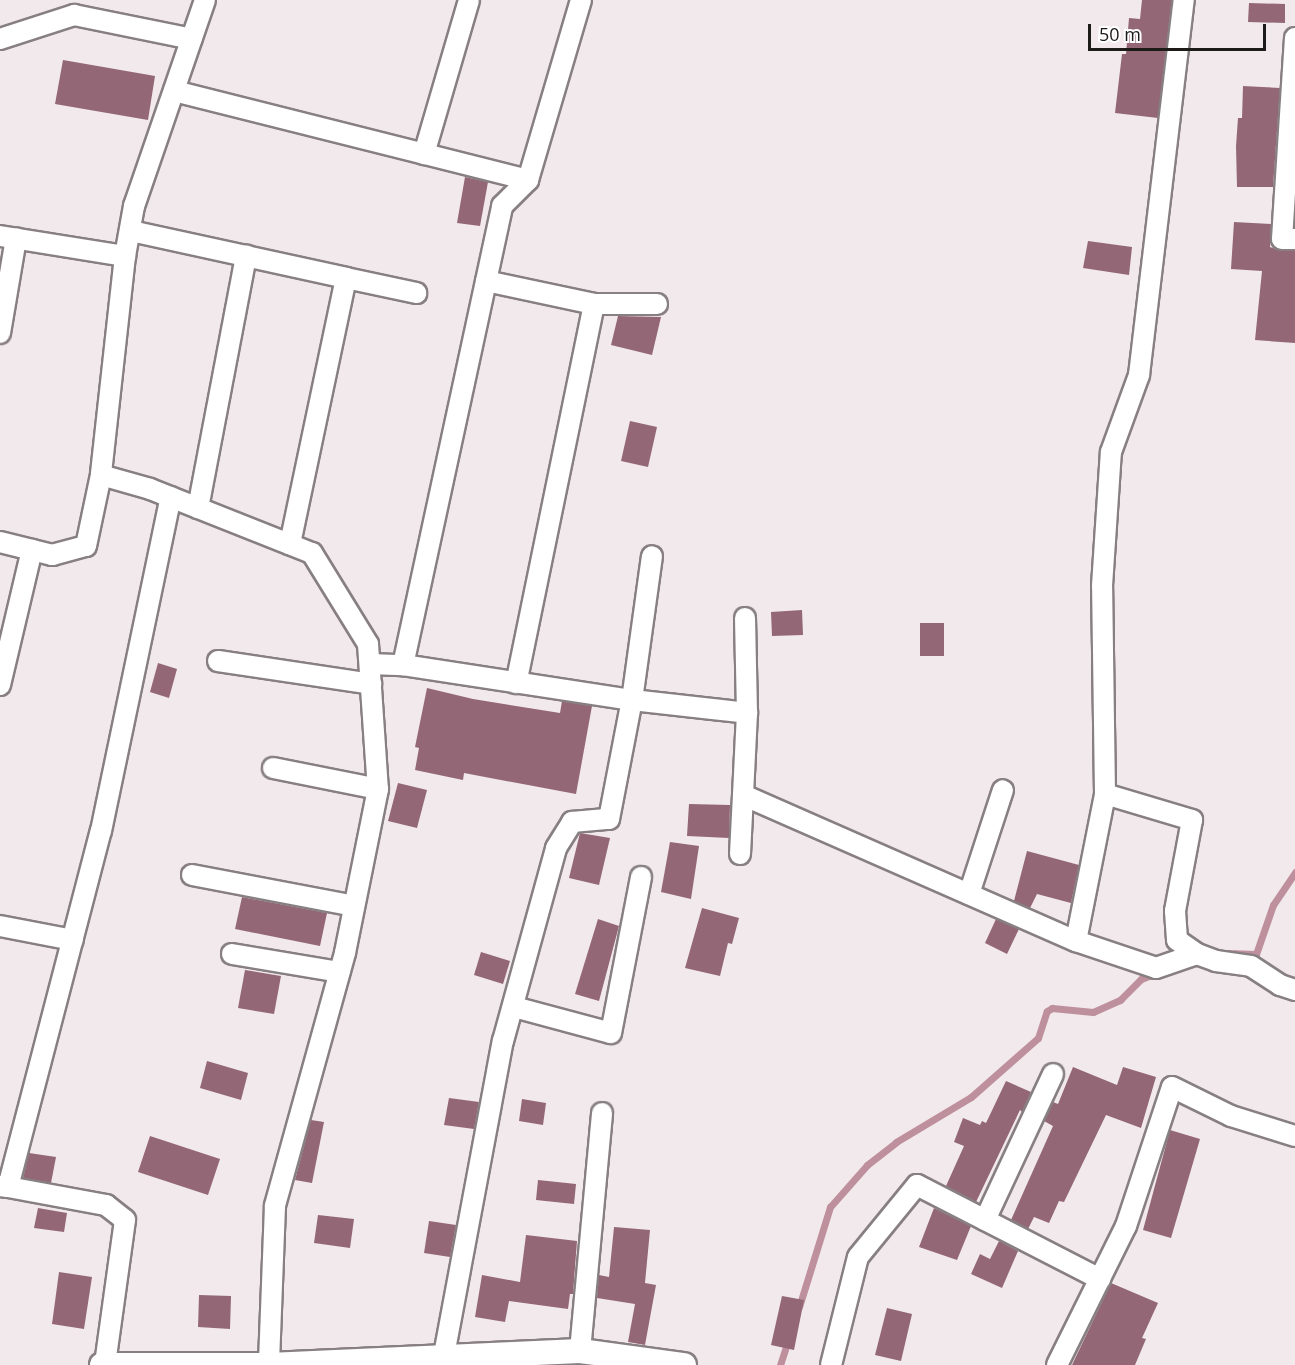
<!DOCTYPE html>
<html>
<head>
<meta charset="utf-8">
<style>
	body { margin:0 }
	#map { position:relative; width:1295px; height:1365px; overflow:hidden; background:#f2e9ec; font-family:"Open Sans",sans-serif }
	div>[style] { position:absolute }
	.stream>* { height:7px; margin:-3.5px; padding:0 3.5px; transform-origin:3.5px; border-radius:3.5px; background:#be8f9d }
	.building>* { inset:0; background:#936775 }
	.roads { filter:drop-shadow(2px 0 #877f81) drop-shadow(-2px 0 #877f81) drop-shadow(0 2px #877f81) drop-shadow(0 -2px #877f81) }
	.minor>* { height:20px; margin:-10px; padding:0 10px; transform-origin:10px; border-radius:10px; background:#fff }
	.tertiary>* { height:24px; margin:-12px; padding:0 12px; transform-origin:12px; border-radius:12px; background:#fff }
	span { translate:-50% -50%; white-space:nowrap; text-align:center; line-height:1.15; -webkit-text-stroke:6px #fff; paint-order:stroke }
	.scale { position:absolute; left:1088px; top:24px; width:178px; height:27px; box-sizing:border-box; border:3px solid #1d1a1a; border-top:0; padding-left:8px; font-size:18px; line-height:21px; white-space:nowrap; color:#1d1a1a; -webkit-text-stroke:4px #fff; paint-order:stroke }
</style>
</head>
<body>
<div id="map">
	<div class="stream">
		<div style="left:1227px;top:953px;width:29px;rotate:2deg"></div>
		<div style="left:1256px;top:954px;width:52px;rotate:-70.9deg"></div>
		<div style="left:1273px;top:905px;width:40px;rotate:-56deg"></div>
		<div style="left:799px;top:1307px;width:105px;rotate:-72.8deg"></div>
		<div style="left:830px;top:1207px;width:56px;rotate:-48.6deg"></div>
		<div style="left:867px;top:1165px;width:37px;rotate:-38deg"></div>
		<div style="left:896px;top:1142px;width:87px;rotate:-31deg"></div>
		<div style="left:971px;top:1097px;width:89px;rotate:-41.4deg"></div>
		<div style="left:1038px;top:1038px;width:28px;rotate:-72deg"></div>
		<div style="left:1047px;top:1011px;width:6px;rotate:-31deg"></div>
		<div style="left:1052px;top:1008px;width:41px;rotate:5.6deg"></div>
		<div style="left:1093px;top:1012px;width:30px;rotate:-24deg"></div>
		<div style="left:1120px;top:1000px;width:30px;rotate:-45deg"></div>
		<div style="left:1141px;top:979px;width:17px;rotate:-21deg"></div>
		<div style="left:780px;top:1365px;width:25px;rotate:-72deg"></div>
	</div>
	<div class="building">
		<div style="clip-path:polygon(1142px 0,1172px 0,1158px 118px,1115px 113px,1122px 54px,1126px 54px,1129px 18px,1140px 19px)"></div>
		<div style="clip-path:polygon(1249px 3px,1285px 4px,1285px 23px,1248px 22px)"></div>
		<div style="clip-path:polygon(63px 60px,155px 76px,148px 120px,55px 104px)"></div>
		<div style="clip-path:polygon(1243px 86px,1280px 88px,1273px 187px,1237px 187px,1236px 146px,1238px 118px,1242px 118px)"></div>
		<div style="clip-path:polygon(465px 177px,488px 182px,480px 226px,457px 223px)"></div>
		<div style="clip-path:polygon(1234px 222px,1271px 224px,1270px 247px,1281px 251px,1295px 251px,1295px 343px,1255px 340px,1262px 271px,1231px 269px)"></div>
		<div style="clip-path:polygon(1088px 241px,1132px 247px,1129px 275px,1083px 268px)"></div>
		<div style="clip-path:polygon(618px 316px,661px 317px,652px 355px,611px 345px)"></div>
		<div style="clip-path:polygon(630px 421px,657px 427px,648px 467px,621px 461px)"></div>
		<div style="clip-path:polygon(802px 610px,803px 635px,772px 636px,771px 612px)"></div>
		<div style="clip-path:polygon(920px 623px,944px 623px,944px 656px,920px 656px)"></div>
		<div style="clip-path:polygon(158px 663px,177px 669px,169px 698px,150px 692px)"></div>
		<div style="clip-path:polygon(427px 688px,473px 699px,560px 713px,562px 701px,592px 706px,576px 794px,464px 773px,463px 780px,415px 770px,419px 748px,415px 747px)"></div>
		<div style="clip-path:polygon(398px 783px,427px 790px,417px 828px,388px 821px)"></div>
		<div style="clip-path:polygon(689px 804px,730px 805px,729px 838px,687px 836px)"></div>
		<div style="clip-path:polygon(580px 833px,610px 838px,599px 885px,569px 878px)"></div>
		<div style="clip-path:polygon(670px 842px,699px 846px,691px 899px,661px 892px)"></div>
		<div style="clip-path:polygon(1027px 851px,1079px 865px,1071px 903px,1037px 894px,1030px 908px,1014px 901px)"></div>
		<div style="clip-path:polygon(242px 897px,327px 913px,320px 946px,235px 929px)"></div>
		<div style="clip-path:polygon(702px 908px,739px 918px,732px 944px,728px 943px,720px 976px,685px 968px)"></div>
		<div style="clip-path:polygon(598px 919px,619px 926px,599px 1001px,575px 994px)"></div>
		<div style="clip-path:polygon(996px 919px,1019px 929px,1007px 954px,985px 943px)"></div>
		<div style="clip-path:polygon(481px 952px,510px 961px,503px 984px,474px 975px)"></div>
		<div style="clip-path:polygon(245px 970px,281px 976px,274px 1014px,238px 1008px)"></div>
		<div style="clip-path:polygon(207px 1061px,248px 1073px,241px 1100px,200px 1088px)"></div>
		<div style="clip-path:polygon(1073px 1067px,1117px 1085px,1123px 1067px,1156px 1077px,1141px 1128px,1106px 1115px,1064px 1202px,1059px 1201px,1049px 1223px,1034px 1217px,1028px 1229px,1011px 1220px,1053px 1126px,1044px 1121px,1053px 1102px,1058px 1104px)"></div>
		<div style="clip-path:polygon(1006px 1081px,1031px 1092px,1022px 1112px,1020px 1110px,976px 1202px,946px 1186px,964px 1146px,954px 1142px,963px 1118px,980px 1125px,982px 1121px,986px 1123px)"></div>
		<div style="clip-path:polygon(449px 1098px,479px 1102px,474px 1129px,444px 1125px)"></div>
		<div style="clip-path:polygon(522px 1099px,546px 1103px,543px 1125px,519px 1121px)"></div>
		<div style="clip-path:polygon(311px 1120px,324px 1122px,312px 1183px,295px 1180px)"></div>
		<div style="clip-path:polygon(1170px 1130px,1200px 1139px,1171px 1238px,1143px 1230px)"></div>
		<div style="clip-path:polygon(150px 1136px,220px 1159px,208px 1195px,138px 1172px)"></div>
		<div style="clip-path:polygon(29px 1153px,56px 1157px,51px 1183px,23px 1178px)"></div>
		<div style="clip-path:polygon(538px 1180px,576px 1184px,574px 1204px,536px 1200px)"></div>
		<div style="clip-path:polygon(38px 1208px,67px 1213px,64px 1232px,34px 1228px)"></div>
		<div style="clip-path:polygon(934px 1208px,971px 1226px,957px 1260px,919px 1247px)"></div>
		<div style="clip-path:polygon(318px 1215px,354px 1219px,350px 1248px,314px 1243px)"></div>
		<div style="clip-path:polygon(429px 1221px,456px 1225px,450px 1257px,424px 1253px)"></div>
		<div style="clip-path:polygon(614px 1227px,650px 1230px,645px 1283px,656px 1285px,645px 1345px,628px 1342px,635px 1304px,597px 1298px,599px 1275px,609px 1277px)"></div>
		<div style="clip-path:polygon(526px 1235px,577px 1241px,573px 1294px,570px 1294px,568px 1309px,509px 1301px,505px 1322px,475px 1317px,482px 1275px,520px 1282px)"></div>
		<div style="clip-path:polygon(999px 1241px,1018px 1251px,1002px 1288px,971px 1274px,980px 1254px,990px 1259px)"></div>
		<div style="clip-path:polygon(59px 1272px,92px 1277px,84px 1329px,52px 1324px)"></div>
		<div style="clip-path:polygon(1111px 1283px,1158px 1303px,1142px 1338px,1146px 1339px,1135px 1365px,1072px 1365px)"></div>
		<div style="clip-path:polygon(199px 1295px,231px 1296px,230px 1329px,198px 1327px)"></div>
		<div style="clip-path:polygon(782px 1296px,804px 1300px,794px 1350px,771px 1345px)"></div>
		<div style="clip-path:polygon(887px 1308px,912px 1314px,901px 1361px,875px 1355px)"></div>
	</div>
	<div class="roads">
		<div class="minor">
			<div style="left:205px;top:0;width:218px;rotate:109deg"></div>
			<div style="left:134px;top:206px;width:51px;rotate:100.2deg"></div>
			<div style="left:125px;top:256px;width:220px;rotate:96.3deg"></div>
			<div style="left:101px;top:475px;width:51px;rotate:15.9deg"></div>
			<div style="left:150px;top:489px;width:174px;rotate:21.6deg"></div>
			<div style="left:312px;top:553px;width:107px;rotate:58.4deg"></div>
			<div style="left:368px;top:644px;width:145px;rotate:86.1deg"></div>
			<div style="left:378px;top:789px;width:167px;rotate:101.4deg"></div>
			<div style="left:345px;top:953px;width:263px;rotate:105.5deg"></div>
			<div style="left:275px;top:1206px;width:159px;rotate:92.2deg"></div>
			<div style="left:1295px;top:38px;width:201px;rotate:93.7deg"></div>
			<div style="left:1282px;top:239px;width:13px"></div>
			<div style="left:0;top:39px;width:78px;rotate:-18deg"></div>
			<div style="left:74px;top:15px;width:120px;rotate:11.5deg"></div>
			<div style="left:174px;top:91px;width:365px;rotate:14.1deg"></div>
			<div style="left:424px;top:154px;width:160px;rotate:-73.7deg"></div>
			<div style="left:131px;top:231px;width:220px;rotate:12.3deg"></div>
			<div style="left:346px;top:278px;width:272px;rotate:101.9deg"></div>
			<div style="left:0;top:236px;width:127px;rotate:9.1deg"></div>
			<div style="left:346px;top:278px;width:72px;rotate:12.1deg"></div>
			<div style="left:486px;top:281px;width:110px;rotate:12deg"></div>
			<div style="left:594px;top:304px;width:387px;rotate:101.6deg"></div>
			<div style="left:594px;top:304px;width:63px"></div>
			<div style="left:0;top:333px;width:96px;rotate:-80.4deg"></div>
			<div style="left:198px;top:508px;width:257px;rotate:-79.2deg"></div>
			<div style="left:0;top:542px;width:54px;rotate:14deg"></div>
			<div style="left:52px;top:555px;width:35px;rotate:-15deg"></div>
			<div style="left:86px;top:546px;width:73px;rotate:-78.1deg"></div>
			<div style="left:745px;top:618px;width:95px;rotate:88.8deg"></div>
			<div style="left:218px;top:661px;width:155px;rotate:8.5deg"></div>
			<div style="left:370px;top:664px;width:33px;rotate:2deg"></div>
			<div style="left:403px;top:665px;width:232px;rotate:8.7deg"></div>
			<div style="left:632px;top:700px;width:116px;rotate:6.4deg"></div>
			<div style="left:747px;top:713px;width:82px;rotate:92.8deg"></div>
			<div style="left:743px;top:795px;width:364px;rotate:23.7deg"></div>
			<div style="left:1076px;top:941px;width:84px;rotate:18.6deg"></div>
			<div style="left:1156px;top:968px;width:43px;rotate:-18.9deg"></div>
			<div style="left:403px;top:665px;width:470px;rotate:-77.8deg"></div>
			<div style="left:502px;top:206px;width:37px;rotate:-45deg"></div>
			<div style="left:528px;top:180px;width:188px;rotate:-73.6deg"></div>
			<div style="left:0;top:685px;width:139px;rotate:-76.7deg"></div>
			<div style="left:273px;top:768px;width:107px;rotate:11.3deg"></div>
			<div style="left:1105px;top:794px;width:91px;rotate:16.6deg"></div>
			<div style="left:1192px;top:820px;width:93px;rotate:100.6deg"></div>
			<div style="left:1175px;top:911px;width:29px;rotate:86deg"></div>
			<div style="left:1177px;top:940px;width:24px;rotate:35deg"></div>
			<div style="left:1197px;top:954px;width:20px;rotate:20deg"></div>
			<div style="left:1216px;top:961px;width:35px;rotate:8deg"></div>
			<div style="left:1251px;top:966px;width:35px;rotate:33deg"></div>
			<div style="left:1280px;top:985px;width:16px;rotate:18deg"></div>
			<div style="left:740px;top:854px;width:59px;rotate:-87.1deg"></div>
			<div style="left:192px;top:875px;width:165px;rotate:10.8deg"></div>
			<div style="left:969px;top:894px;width:109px;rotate:-71.9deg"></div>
			<div style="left:0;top:926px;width:74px;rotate:10.9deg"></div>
			<div style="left:1076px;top:941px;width:150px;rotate:-78.8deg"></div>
			<div style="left:1105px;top:794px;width:208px;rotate:-90.8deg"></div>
			<div style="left:1102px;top:586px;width:134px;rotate:-86.2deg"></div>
			<div style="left:1111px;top:452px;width:82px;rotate:-70deg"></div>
			<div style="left:1139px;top:375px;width:378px;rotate:-83.2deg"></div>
			<div style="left:232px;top:954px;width:109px;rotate:9.5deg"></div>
			<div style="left:514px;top:1007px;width:100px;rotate:15deg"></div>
			<div style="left:611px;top:1033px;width:159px;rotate:-79.1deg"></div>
			<div style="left:0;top:1186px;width:8px;rotate:7deg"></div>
			<div style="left:8px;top:1187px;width:368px;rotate:-75.4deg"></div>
			<div style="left:101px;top:831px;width:341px;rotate:-78.2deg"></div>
			<div style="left:8px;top:1187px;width:100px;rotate:10.4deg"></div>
			<div style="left:106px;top:1205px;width:24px;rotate:38deg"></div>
			<div style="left:125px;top:1220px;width:146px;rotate:97.9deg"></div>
			<div style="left:985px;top:1220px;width:161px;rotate:-65deg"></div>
			<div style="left:580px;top:1351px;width:239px;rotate:-84.7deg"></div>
			<div style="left:444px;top:1355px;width:319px;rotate:-79.4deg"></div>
			<div style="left:503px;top:1041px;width:200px;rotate:-74.6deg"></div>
			<div style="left:556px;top:848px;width:31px;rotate:-58deg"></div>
			<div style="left:572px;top:822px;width:37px;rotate:-5deg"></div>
			<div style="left:609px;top:819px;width:121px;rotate:-79.1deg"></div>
			<div style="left:632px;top:700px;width:145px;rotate:-82.1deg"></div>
			<div style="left:831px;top:1365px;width:111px;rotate:-76deg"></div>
			<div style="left:858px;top:1257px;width:93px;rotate:-50.7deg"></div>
			<div style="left:917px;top:1185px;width:206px;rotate:27.2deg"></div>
			<div style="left:1057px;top:1365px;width:155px;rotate:-63.6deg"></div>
			<div style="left:1126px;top:1226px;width:146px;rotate:-71.7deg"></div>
			<div style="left:1172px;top:1087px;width:66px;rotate:26.2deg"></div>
			<div style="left:1231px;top:1116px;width:67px;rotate:17.4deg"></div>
		</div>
		<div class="tertiary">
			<div style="left:102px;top:1365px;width:167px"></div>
			<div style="left:269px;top:1365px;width:311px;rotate:-2.6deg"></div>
			<div style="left:580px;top:1351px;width:105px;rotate:7.7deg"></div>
		</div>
	</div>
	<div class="scale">50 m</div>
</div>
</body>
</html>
